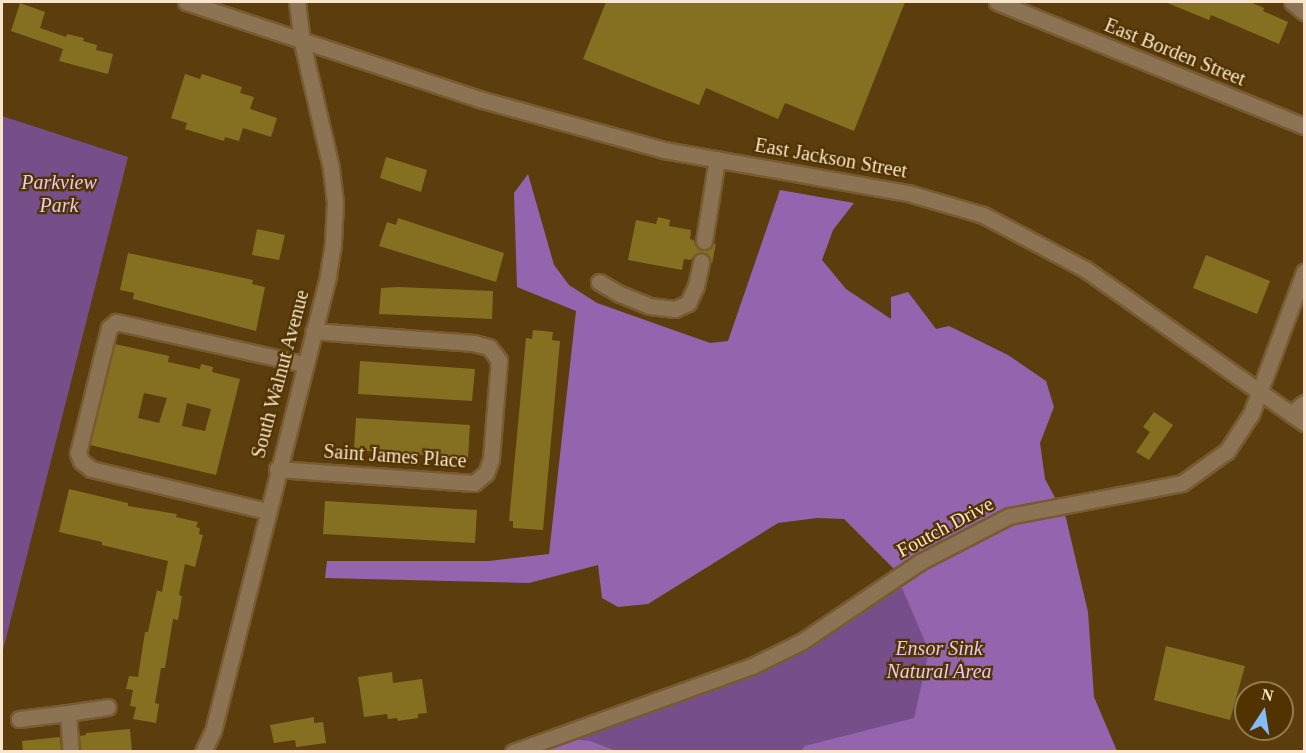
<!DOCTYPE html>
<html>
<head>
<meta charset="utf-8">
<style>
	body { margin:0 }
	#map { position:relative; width:1306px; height:753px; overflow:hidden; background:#5c3d0d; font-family:Georgia,serif }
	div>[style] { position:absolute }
	.green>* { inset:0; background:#764f8a }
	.forest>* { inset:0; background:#9564af }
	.building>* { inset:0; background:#857022 }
	.roads { filter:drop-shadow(2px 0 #785b30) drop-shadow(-2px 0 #785b30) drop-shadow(0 2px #785b30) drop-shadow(0 -2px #785b30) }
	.minor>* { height:15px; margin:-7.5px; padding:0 7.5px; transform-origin:7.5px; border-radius:7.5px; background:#8c7353 }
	span { translate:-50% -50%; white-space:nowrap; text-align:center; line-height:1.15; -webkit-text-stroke:4.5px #513300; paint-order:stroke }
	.street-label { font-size:20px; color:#f7e5cd }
	.park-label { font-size:20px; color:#e2c9f1; font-style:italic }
	.frame { position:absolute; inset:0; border:3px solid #f7e5cd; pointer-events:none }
	.north { position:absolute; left:1234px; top:681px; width:60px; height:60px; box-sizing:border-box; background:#513300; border:2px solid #937a52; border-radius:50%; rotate:12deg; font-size:16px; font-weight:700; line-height:24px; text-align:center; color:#f7e5cd }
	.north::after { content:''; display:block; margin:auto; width:21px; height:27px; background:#85bbfb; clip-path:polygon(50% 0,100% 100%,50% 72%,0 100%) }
</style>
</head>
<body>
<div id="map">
	<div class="green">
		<div style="clip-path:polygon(2px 116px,128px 157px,2px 654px)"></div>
		<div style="clip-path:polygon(920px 562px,1018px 751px,505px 752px,801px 642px)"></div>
	</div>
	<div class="forest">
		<div style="clip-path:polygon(528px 174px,554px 265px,569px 285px,597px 303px,710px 343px,728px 341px,780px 190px,854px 203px,833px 230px,822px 260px,846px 289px,891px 319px,891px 297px,908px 292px,936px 329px,949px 326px,1008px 355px,1046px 381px,1054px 407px,1040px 443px,1045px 479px,1066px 518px,1088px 612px,1094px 697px,1117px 751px,801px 751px,805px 746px,914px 718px,929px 651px,894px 569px,844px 519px,817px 518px,778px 523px,648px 604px,618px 607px,602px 598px,598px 565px,529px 583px,325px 578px,327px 561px,489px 561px,549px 554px,576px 311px,517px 287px,514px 193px)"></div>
		<div style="clip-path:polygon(572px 739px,590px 741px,616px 751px,536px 752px)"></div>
	</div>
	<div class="building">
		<div style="clip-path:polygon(606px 2px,905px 2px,854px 131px,785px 103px,778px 119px,706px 88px,699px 105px,583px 59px)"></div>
		<div style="clip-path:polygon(1165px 2px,1250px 2px,1264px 8px,1263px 11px,1288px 22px,1279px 44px,1211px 15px,1209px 20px)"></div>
		<div style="clip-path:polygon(20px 3px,45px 12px,40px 28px,66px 37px,67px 34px,84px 38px,83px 41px,97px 45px,96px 50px,113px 54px,108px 74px,59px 61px,63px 49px,11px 31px)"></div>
		<div style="clip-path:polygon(185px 74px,200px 79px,202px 74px,242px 87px,240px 93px,254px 97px,250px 109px,277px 118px,271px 137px,243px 128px,239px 141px,225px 137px,224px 141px,185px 129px,187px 123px,171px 118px)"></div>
		<div style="clip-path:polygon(386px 157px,427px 170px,421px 192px,380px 178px)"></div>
		<div style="clip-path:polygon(658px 217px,670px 220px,669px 226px,691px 230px,690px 239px,694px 240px,695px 245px,702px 250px,708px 250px,716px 243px,712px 264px,708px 255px,702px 252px,694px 255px,691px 260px,684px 259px,682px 270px,628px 260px,636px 220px,656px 224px)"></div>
		<div style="clip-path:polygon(398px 218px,504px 253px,496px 282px,379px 246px,387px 222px,396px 225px)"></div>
		<div style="clip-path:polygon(257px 229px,285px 235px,279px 260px,252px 255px)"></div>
		<div style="clip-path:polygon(128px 253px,253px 280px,252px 284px,265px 287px,256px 331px,133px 299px,134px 293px,120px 290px)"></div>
		<div style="clip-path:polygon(1206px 255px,1270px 281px,1257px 314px,1193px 288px)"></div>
		<div style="clip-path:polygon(398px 287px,493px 291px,492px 319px,379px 314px,381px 288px)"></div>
		<div style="clip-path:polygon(533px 330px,553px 332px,552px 340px,560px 341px,543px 530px,513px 528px,513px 521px,509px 521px,526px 338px,532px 339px)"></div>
		<div style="clip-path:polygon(evenodd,115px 344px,169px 356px,168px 362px,200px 369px,201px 364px,213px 367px,212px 372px,240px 379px,216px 475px,90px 445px,115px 344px,144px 393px,167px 398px,159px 423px,138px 418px,144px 393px,115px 344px,187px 403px,211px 409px,205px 431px,182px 426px,187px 403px)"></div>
		<div style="clip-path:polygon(360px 361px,475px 369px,472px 401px,358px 394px)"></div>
		<div style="clip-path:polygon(1154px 412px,1173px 425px,1149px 460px,1136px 452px,1150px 432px,1143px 427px)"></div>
		<div style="clip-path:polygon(356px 418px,470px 425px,468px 458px,354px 450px)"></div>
		<div style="clip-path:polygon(69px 489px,128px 503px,128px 506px,177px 514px,176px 517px,198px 522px,196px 527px,200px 528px,199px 534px,203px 535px,195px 567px,185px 564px,179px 595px,182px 596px,178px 620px,173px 619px,165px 668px,161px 668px,155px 703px,159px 704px,156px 723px,133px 719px,136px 707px,130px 706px,133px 690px,126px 689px,129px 676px,138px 677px,145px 632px,148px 632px,157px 590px,162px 592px,168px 561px,102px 545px,102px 542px,59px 532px)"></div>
		<div style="clip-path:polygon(325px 501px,477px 510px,475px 543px,323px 534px)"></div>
		<div style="clip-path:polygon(1166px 646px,1245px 666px,1230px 720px,1154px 700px)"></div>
		<div style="clip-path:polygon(392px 672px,393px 683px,422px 679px,427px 713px,418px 714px,418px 718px,398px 721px,397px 718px,388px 719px,387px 714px,364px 717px,358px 677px)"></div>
		<div style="clip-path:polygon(314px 717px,314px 723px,323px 722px,326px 743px,296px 747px,295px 740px,274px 743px,270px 725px)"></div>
		<div style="clip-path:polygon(130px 729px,132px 752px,81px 752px,80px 736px,86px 735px,86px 733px)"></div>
		<div style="clip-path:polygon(60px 737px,61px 752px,23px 752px,22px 741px)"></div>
	</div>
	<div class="roads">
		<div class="minor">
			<div style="left:186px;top:2px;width:309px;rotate:18.3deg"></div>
			<div style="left:479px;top:99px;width:192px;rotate:15.4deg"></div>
			<div style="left:664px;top:150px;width:248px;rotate:10deg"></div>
			<div style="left:908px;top:193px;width:78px;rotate:16.3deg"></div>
			<div style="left:983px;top:215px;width:115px;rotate:27.9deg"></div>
			<div style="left:1085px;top:269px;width:268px;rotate:35.1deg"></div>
			<div style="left:997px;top:2px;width:331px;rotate:22deg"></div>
			<div style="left:1292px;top:2px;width:16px;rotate:40deg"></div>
			<div style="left:704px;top:241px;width:83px;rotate:-81deg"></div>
			<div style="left:599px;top:282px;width:24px;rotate:30deg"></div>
			<div style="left:620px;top:294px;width:32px;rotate:22deg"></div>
			<div style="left:650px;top:306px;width:25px;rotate:7deg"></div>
			<div style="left:675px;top:309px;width:14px;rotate:-25deg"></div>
			<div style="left:688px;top:303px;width:19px;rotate:-65deg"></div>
			<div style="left:696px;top:286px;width:25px;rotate:-78deg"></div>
			<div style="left:1291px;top:414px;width:17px;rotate:-40deg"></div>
			<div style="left:277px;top:469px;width:197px;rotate:4.1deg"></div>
			<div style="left:474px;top:483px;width:16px;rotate:-40deg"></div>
			<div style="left:486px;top:473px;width:15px;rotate:-70deg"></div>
			<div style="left:491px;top:459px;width:99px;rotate:-85.4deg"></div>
			<div style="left:499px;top:360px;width:16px;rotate:-128deg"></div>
			<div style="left:489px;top:347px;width:16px;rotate:-166deg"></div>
			<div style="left:473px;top:343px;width:160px;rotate:-175.7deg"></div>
			<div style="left:267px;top:511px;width:181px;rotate:-166.6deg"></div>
			<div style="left:91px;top:469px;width:13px;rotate:-141deg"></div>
			<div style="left:81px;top:461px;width:9px;rotate:-111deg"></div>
			<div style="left:78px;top:453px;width:129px;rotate:-76.1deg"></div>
			<div style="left:109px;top:328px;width:9px;rotate:-41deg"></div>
			<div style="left:116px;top:322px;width:193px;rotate:12.6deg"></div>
			<div style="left:68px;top:713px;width:40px;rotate:-8.5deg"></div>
			<div style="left:19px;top:719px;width:49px;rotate:-7deg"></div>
			<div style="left:68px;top:713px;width:39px;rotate:86deg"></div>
			<div style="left:203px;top:752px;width:23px;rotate:-65deg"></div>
			<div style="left:213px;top:731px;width:470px;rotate:-75.8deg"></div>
			<div style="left:328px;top:275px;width:33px;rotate:-81deg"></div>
			<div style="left:333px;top:242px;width:40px;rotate:-87.1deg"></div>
			<div style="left:335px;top:202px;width:34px;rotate:-97deg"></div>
			<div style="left:331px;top:168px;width:129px;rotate:-103deg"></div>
			<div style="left:302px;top:42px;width:40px;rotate:-97.1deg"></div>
			<div style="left:513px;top:752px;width:254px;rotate:-19.8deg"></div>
			<div style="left:752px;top:666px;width:55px;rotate:-26.1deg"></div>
			<div style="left:801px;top:642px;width:143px;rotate:-33.9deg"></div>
			<div style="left:920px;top:562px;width:100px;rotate:-27.3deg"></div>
			<div style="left:1009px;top:516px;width:176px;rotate:-10.8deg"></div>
			<div style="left:1182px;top:483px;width:55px;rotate:-35.4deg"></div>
			<div style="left:1227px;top:451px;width:44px;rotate:-57deg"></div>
			<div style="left:1251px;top:414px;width:152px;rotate:-69.5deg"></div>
		</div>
	</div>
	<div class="street-label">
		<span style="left:1175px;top:52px;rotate:22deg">East Borden Street</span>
		<span style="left:831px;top:158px;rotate:10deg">East Jackson Street</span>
		<span style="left:280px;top:374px;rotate:-75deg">South Walnut Avenue</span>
		<span style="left:395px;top:456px;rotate:4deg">Saint James Place</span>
		<span style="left:945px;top:527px;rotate:-28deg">Foutch Drive</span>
	</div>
	<div class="park-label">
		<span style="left:59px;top:194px">Parkview<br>Park</span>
		<span style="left:939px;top:660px">Ensor Sink<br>Natural Area</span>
	</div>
	<div class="frame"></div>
	<div class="north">N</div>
</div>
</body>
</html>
